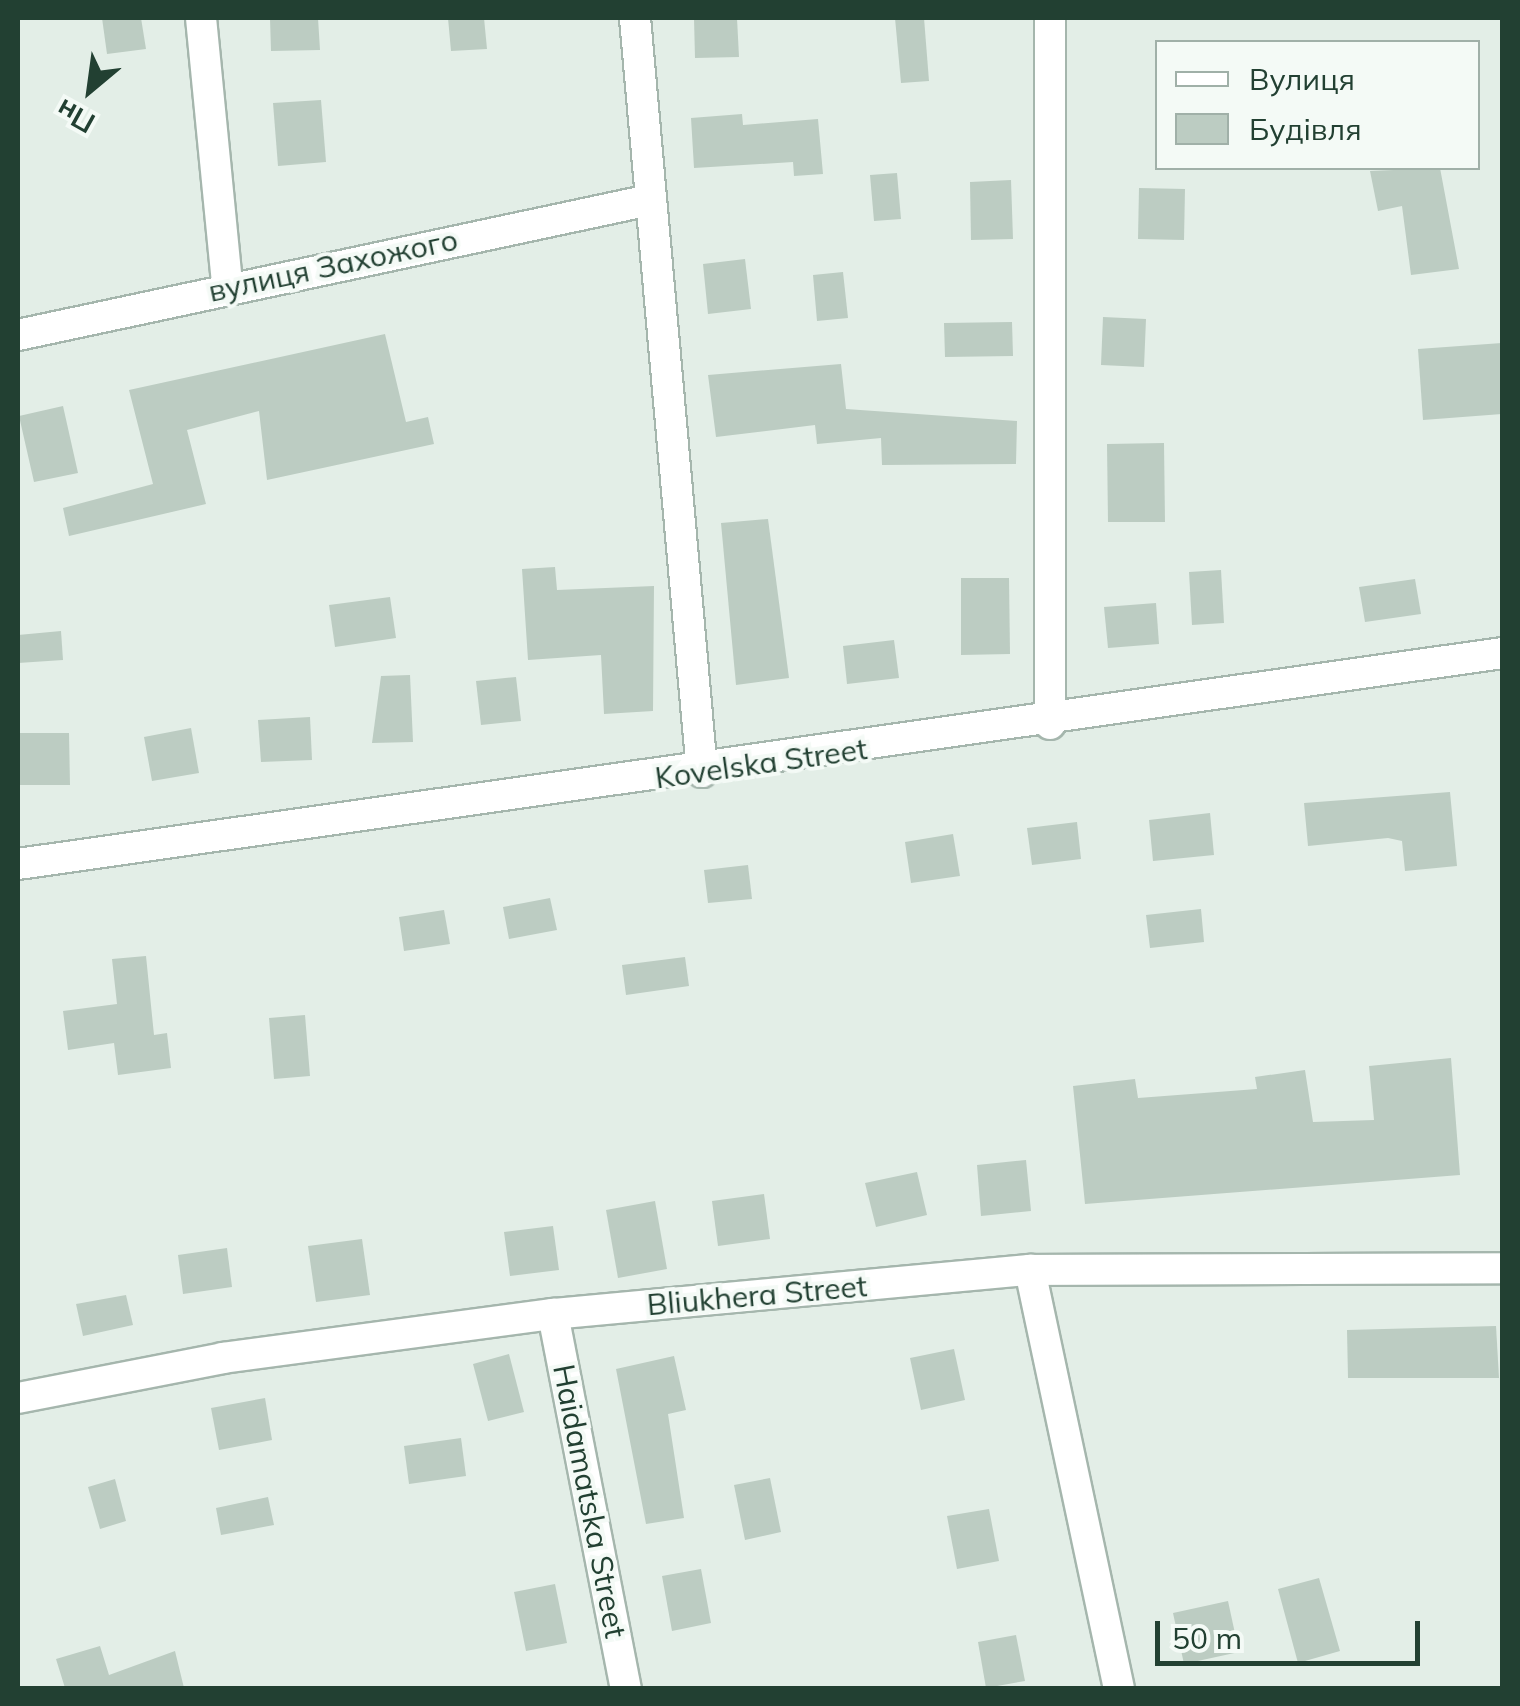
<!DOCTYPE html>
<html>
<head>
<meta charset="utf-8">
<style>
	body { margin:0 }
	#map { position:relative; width:1520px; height:1706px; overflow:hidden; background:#e3eee7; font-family:Mulish,sans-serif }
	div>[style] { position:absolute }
	.building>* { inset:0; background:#bcccc2 }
	.roads { filter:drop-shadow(2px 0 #a5b6ad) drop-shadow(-2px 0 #a5b6ad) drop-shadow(0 2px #a5b6ad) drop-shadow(0 -2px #a5b6ad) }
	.minor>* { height:30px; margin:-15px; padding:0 15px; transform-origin:15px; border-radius:15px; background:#fff }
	span { translate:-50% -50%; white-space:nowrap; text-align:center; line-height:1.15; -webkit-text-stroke:8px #f4faf6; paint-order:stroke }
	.street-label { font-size:30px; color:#224032 }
	.frame { position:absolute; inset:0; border:20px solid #224032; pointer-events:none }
	.legend { position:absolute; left:1155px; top:40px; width:325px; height:130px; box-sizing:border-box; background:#f4faf6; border:2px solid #a0b0a8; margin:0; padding:12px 18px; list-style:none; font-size:30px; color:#224032 }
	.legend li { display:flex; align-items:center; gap:20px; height:50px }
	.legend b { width:50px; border:2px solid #a0b0a8 }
	.north { position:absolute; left:40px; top:40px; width:100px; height:100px; -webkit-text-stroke:8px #f4faf6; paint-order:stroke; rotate:209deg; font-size:28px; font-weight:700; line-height:40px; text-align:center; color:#224032 }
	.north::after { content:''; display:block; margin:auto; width:35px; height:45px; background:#224032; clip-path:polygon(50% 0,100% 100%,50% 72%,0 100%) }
	.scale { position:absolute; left:1155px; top:1621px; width:265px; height:45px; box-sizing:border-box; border:5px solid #224032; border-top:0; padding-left:12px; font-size:30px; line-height:35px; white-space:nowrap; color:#224032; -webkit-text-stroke:8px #f4faf6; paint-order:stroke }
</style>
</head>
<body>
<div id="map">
	<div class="building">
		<div style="clip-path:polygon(102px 18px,141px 18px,146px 49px,107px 54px)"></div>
		<div style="clip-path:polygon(270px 18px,318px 18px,320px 50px,271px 51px)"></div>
		<div style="clip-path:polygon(448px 18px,484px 18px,487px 49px,451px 51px)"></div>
		<div style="clip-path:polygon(694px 18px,737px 18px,739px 57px,695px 58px)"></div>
		<div style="clip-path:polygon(895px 18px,924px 18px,929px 81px,901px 83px)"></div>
		<div style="clip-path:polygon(321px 100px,326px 162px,278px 166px,273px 103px)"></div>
		<div style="clip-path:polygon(742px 114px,743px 125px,818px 119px,823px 174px,794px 176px,793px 162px,694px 168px,691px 118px)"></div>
		<div style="clip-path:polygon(1440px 168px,1459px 269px,1411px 275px,1402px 206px,1378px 211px,1370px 171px)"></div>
		<div style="clip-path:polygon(897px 173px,901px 219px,874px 221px,870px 175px)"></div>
		<div style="clip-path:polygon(1011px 180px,1013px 239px,971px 240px,970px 182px)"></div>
		<div style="clip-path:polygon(1139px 188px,1185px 189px,1184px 240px,1138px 239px)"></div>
		<div style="clip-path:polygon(745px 259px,751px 309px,708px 314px,703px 264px)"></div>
		<div style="clip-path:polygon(843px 272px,848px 318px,817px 321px,813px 275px)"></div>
		<div style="clip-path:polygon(1103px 317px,1146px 319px,1144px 367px,1101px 365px)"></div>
		<div style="clip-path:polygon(1012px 322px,1013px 356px,945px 357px,944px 323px)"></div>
		<div style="clip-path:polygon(385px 334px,406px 422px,428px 417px,434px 444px,267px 480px,259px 411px,187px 430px,206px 504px,69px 536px,63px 508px,153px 484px,129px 390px)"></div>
		<div style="clip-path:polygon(1502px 343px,1502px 414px,1423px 420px,1418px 349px)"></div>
		<div style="clip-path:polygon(841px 364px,846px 409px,1017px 421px,1016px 464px,882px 465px,881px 438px,817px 444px,815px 425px,716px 437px,708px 375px)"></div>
		<div style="clip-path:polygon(63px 406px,78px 473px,34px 482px,19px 416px)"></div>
		<div style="clip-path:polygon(1164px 443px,1165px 522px,1108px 522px,1107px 444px)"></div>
		<div style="clip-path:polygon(768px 519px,789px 678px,736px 685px,721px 523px)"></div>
		<div style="clip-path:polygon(555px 567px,557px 590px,654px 586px,653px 711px,604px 714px,601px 655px,528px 660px,522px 569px)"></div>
		<div style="clip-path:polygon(1221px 570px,1224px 623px,1192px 625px,1189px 572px)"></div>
		<div style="clip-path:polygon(961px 578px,1009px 578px,1010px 654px,961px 655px)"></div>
		<div style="clip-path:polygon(1415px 579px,1421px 614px,1365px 622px,1359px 587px)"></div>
		<div style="clip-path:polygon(390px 597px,396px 638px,335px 647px,329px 605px)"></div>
		<div style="clip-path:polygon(1156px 603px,1159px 644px,1108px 648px,1104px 607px)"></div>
		<div style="clip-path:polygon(61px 631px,63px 660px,18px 663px,18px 635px)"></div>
		<div style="clip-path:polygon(894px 640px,899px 678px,847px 684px,843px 646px)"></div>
		<div style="clip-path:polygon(410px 675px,413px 742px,372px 743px,381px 676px)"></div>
		<div style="clip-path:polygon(516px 677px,521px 721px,481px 725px,476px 681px)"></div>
		<div style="clip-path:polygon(310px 717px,312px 760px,261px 762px,258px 720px)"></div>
		<div style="clip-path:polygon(191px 728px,199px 773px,152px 781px,144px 737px)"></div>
		<div style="clip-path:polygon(18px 733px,69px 733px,70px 785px,18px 785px)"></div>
		<div style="clip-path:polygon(1450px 792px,1457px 866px,1405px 871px,1402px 841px,1388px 838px,1308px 846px,1304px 803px)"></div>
		<div style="clip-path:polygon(1210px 813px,1214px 855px,1153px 861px,1149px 820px)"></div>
		<div style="clip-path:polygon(1077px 822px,1081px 859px,1032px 865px,1027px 828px)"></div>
		<div style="clip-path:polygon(953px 834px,960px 876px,911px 883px,905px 842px)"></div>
		<div style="clip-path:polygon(748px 865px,752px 899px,708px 903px,704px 870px)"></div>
		<div style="clip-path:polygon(550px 898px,557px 930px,509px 939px,503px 907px)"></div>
		<div style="clip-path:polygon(1201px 909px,1204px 942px,1150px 948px,1146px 915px)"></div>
		<div style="clip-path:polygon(444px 910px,450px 944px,404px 951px,399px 917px)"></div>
		<div style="clip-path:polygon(146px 956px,154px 1035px,167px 1033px,171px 1068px,118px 1075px,114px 1043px,68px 1050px,63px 1011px,117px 1004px,112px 959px)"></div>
		<div style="clip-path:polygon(685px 957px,689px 986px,626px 995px,622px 965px)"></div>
		<div style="clip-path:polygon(305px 1015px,310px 1076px,274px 1079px,269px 1018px)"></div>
		<div style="clip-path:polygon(1451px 1058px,1460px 1175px,1085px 1204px,1073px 1086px,1135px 1079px,1138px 1098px,1257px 1089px,1255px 1077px,1305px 1070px,1313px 1122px,1374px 1120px,1369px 1066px)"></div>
		<div style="clip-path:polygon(1026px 1160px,1031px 1211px,981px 1216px,977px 1165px)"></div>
		<div style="clip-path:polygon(917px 1172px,927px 1215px,876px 1227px,865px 1183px)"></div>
		<div style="clip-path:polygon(764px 1194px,770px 1239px,718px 1246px,712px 1201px)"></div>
		<div style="clip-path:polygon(655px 1201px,667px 1269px,618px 1278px,606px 1210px)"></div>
		<div style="clip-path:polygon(553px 1226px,559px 1270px,510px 1276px,504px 1232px)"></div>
		<div style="clip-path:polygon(362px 1239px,370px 1295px,316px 1302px,308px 1246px)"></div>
		<div style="clip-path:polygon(227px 1248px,232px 1287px,183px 1294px,178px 1255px)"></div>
		<div style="clip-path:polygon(126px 1295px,133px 1325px,83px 1336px,76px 1304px)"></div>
		<div style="clip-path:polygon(1496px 1326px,1499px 1378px,1348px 1378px,1347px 1330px)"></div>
		<div style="clip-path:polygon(954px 1349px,965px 1400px,921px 1410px,910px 1358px)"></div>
		<div style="clip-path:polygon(509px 1354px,524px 1412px,488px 1421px,473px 1364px)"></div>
		<div style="clip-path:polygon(674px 1356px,686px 1410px,668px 1414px,684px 1518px,646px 1524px,616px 1369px)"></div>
		<div style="clip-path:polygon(265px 1398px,272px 1440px,219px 1450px,211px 1408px)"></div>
		<div style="clip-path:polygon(461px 1438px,466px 1476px,409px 1484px,404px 1446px)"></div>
		<div style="clip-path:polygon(770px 1478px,781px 1532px,745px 1540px,734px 1485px)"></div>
		<div style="clip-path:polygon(115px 1479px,126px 1521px,100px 1529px,88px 1487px)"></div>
		<div style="clip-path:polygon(268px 1497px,274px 1525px,221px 1535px,216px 1508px)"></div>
		<div style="clip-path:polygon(989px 1509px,999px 1561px,957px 1569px,947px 1516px)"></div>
		<div style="clip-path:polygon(701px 1569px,711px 1623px,672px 1631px,662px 1576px)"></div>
		<div style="clip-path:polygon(1319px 1578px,1340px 1651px,1298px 1663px,1278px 1589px)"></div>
		<div style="clip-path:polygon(555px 1584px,567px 1643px,526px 1651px,514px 1592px)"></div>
		<div style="clip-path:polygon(1228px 1601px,1239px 1652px,1184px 1664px,1173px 1613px)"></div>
		<div style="clip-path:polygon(1016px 1635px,1025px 1681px,986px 1688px,978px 1642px)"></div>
		<div style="clip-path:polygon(100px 1646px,109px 1675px,175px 1651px,184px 1688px,65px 1688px,56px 1659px)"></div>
	</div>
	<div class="roads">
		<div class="minor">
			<div style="left:201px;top:18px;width:268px;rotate:84.4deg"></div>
			<div style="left:635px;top:18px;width:757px;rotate:84.92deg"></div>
			<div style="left:18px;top:335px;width:646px;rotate:-12.06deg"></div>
			<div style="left:1050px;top:724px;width:706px;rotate:-90deg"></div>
			<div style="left:18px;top:864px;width:1499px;rotate:-8.09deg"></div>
			<div style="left:1030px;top:1270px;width:427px;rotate:78deg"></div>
			<div style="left:553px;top:1314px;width:381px;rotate:79deg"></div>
			<div style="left:18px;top:1398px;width:209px;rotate:-11deg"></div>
			<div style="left:223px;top:1358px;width:333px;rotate:-7.6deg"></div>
			<div style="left:553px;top:1314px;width:479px;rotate:-5.3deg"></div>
			<div style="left:1030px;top:1270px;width:472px;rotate:-0.2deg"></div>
		</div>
	</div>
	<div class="street-label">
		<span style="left:333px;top:265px;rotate:-12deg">вулиця Захожого</span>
		<span style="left:761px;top:763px;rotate:-8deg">Kovelska Street</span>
		<span style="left:757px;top:1295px;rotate:-5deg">Bliukhera Street</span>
		<span style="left:590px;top:1501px;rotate:79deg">Haidamatska Street</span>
	</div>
	<div class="frame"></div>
	<ul class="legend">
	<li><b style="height:12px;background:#fff"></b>Вулиця</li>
	<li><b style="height:28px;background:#bcccc2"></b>Будівля</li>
	</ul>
	<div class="north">Пн</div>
	<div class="scale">50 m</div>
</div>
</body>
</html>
